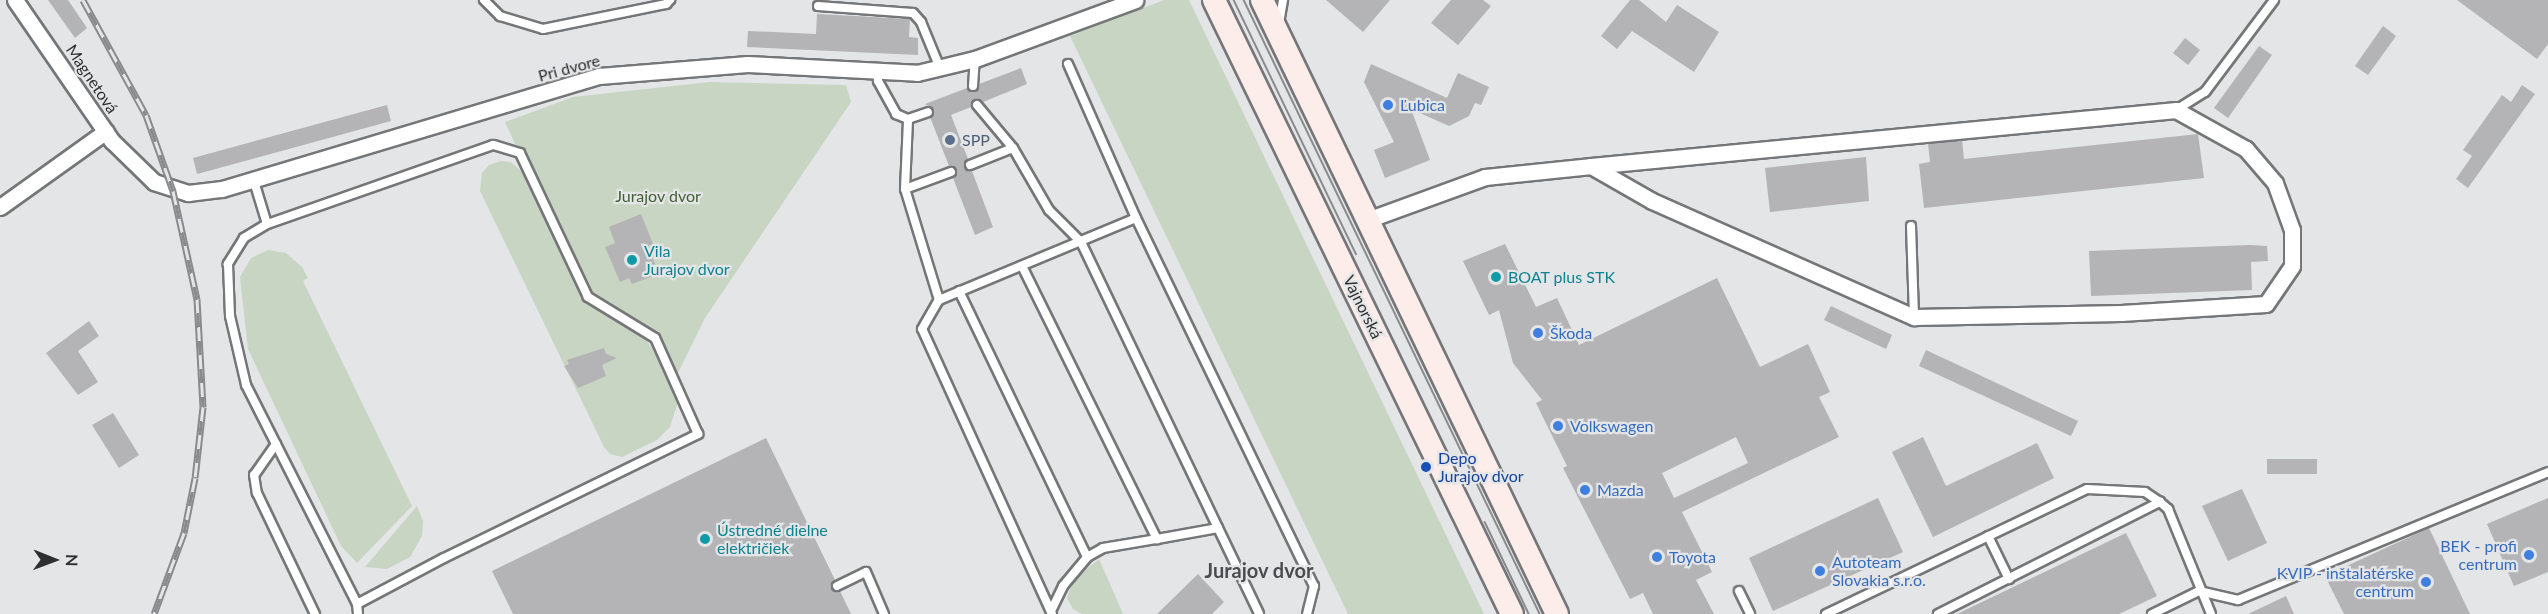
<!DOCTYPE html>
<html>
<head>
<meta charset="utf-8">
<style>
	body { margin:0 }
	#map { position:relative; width:2548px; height:614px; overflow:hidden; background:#e3e5e7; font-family:Lato,sans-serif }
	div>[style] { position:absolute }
	.green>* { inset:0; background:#c8d5c2 }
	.building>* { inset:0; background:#b4b3b5 }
	.roads { filter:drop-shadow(2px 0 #757678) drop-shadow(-2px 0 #757678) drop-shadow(0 2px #757678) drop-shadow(0 -2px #757678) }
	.lane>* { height:8px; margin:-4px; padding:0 4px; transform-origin:4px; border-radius:4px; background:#fff }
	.street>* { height:15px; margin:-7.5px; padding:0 7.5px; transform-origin:7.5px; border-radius:7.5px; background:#fff }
	.secondary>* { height:22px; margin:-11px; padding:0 11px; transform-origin:11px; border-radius:11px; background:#fcecea }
	.tram>* { height:1.5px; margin:-0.75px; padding:0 0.75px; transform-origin:0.75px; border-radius:0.75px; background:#898a8c }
	.rail>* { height:7px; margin-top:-3.5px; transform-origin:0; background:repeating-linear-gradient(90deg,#e3e5e7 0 14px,#898a8c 0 28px); box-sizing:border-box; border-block:2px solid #898a8c }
	.dots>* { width:16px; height:16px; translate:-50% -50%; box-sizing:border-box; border:3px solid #e3e5e7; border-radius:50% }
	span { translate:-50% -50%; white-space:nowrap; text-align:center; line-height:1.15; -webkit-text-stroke:4.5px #e3e5e7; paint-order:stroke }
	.street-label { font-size:16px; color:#2f2f30 }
	.shop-label { font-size:16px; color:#366cbe }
	.left { translate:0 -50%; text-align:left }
	.right { translate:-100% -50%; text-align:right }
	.service-label { font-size:16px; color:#4e5e75 }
	.park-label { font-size:16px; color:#426034 }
	.culture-label { font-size:16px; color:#0d838f }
	.transit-label { font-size:16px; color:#164399 }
	.quarter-label { font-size:20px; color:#4b4c4e; font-weight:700 }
	.north { position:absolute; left:24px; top:530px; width:60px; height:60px; -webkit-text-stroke:4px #e3e5e7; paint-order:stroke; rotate:91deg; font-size:16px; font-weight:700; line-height:24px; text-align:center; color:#2f2f30 }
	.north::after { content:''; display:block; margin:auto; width:21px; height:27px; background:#2f2f30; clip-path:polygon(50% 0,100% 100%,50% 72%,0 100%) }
</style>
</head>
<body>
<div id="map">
	<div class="green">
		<div style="clip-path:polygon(1164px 0,1189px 0,1484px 614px,1348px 614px,1070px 36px)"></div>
		<div style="clip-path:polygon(710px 82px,846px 85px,851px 102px,705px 318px,676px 377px,654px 330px,581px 284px,505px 122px,573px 97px)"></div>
		<div style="clip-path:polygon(501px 161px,511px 162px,522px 172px,580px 295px,644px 337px,658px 357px,674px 389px,677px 405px,670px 427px,657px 440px,622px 457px,610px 454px,604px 447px,480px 191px,482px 173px,489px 165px)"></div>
		<div style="clip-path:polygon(268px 250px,286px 253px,302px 267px,308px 278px,303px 281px,412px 506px,357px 563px,341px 546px,248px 349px,240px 277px,251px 258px)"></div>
		<div style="clip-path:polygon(417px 506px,423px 521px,422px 536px,410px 557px,387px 569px,365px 567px)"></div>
		<div style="clip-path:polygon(1099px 559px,1123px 614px,1082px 614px,1073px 609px,1067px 598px,1073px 580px)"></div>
	</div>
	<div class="building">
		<div style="clip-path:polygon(48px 0,68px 0,87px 28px,75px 38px)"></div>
		<div style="clip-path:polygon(1326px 0,1390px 0,1363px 32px)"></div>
		<div style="clip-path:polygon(1451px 0,1483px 0,1491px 6px,1458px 45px,1431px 23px)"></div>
		<div style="clip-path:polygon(1630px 0,1639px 0,1666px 22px,1677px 5px,1719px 32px,1694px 72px,1632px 31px,1617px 49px,1601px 36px)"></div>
		<div style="clip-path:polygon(2457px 0,2548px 0,2548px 44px,2537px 59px)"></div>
		<div style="clip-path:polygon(817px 14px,910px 19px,909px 37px,918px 38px,918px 55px,747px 47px,748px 31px,816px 34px)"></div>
		<div style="clip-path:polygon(2383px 26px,2396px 36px,2368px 75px,2355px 66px)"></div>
		<div style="clip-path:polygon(2185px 38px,2200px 50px,2188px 65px,2173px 53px)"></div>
		<div style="clip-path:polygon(2259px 46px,2272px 55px,2228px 118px,2214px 108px)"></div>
		<div style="clip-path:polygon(1371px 64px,1447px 98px,1458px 73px,1489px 87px,1481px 105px,1475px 103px,1469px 116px,1449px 126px,1411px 109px,1430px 160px,1385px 178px,1374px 150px,1394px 142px,1364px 82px)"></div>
		<div style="clip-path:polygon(1021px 68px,1027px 84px,983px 102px,975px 99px,971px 107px,951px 115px,968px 159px,964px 167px,972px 171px,993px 227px,975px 235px,953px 178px,956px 169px,949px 166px,930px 117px,933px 110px,925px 104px,967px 88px,975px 92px,979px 84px)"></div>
		<div style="clip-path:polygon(2522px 85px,2535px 94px,2468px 188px,2456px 179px,2472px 156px,2463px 150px,2502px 95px,2511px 102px)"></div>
		<div style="clip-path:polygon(387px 105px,391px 121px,197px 174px,193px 158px)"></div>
		<div style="clip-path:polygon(2198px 134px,2204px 178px,1924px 208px,1919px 164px,1930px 162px,1928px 144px,1962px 140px,1964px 159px)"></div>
		<div style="clip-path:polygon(1866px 157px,1869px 201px,1770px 212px,1765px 168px)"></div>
		<div style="clip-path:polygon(641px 214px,653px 244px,648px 246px,659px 274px,632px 284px,629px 278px,620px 282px,605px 247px,615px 243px,609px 227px)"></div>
		<div style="clip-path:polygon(evenodd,1505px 244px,1536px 307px,1557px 298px,1579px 345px,1717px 278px,1760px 367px,1808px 344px,1830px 392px,1819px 397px,1839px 437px,1682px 512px,1712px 572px,1696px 580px,1714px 614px,1653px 614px,1643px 593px,1630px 599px,1563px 468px,1567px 466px,1536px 403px,1542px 400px,1513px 363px,1499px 310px,1489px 315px,1463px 261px,1505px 244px,1736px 437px,1748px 463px,1674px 498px,1662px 473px,1736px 437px)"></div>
		<div style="clip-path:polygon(2250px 245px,2267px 246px,2268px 261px,2251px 262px,2252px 290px,2091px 296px,2089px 251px)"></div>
		<div style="clip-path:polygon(1831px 306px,1892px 335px,1886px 349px,1824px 320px)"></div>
		<div style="clip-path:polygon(89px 321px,99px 336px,78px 351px,98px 382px,78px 395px,46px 353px)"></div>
		<div style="clip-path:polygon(604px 348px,606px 354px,617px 358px,602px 365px,606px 376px,578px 388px,564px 366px,569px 364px,567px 360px)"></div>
		<div style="clip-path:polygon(1926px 350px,2078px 421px,2071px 436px,1919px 366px)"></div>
		<div style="clip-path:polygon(113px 413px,139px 455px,119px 468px,92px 425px)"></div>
		<div style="clip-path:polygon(1923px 437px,1946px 486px,2037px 443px,2054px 478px,1933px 537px,1892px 452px)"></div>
		<div style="clip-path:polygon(766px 438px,835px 580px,832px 589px,840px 591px,851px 614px,513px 614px,492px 571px)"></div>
		<div style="clip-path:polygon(2267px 459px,2317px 459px,2317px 474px,2267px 474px)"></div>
		<div style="clip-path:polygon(2242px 489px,2267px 543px,2228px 561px,2202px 506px)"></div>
		<div style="clip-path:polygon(1878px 498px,1903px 552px,1773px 611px,1749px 558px)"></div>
		<div style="clip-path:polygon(2548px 498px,2548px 572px,2514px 586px,2487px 524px)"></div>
		<div style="clip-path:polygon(2429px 528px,2470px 614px,2344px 614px,2325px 576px)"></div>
		<div style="clip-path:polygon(2126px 533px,2157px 596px,2119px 614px,1957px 614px)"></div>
		<div style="clip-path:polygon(1198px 574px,1224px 602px,1212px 614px,1157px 614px)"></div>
		<div style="clip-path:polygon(2286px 596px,2294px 614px,2248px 614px)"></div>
	</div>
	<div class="roads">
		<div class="lane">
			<div style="left:484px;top:0;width:23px;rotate:45deg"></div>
			<div style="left:500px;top:16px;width:45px;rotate:16.8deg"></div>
			<div style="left:543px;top:29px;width:126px;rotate:-11.5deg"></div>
			<div style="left:666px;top:4px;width:6px;rotate:-45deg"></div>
			<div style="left:818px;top:6px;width:95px;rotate:4.2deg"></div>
			<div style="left:913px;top:13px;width:12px;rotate:48deg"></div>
			<div style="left:921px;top:22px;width:50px;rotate:67.6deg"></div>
			<div style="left:1279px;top:23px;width:23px;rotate:-80deg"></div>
			<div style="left:1068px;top:64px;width:168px;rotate:66.2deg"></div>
			<div style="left:877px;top:71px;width:10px;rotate:84deg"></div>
			<div style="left:878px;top:81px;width:38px;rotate:61deg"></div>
			<div style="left:896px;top:114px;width:13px;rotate:23deg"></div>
			<div style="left:908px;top:119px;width:21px;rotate:-19deg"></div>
			<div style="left:973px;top:86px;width:27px;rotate:-86deg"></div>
			<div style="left:977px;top:105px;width:56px;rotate:50.1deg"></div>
			<div style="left:1013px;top:148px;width:72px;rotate:59.9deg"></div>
			<div style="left:1049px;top:210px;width:45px;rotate:45deg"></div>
			<div style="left:1081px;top:242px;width:412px;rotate:64.4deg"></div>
			<div style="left:2176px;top:110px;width:34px;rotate:-32deg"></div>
			<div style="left:2205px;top:92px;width:115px;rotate:-53.1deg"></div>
			<div style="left:970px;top:165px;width:46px;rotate:-21.6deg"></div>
			<div style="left:253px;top:178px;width:48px;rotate:73.1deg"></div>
			<div style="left:905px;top:189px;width:70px;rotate:-87.5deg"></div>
			<div style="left:1911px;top:226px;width:91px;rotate:88.1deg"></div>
			<div style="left:1022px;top:266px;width:305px;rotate:63.7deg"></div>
			<div style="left:1157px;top:539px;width:62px;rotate:-10.2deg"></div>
			<div style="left:959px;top:291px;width:295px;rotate:64.3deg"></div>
			<div style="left:939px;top:300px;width:116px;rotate:-107deg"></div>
			<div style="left:905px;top:189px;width:49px;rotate:-20.3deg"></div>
			<div style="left:276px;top:444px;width:38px;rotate:125deg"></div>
			<div style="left:254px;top:475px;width:18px;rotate:81deg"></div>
			<div style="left:257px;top:493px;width:134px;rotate:64.4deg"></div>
			<div style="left:1988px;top:536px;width:48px;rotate:64deg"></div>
			<div style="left:837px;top:586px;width:32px;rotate:-26deg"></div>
			<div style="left:866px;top:572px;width:46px;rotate:66.8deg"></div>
			<div style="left:1739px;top:591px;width:25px;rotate:64deg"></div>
			<div style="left:357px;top:604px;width:98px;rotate:-27.9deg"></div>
			<div style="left:444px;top:558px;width:283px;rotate:-26deg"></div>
			<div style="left:698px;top:434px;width:105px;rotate:-114.1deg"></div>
			<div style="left:655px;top:338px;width:79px;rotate:-148.5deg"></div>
			<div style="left:588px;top:297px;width:159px;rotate:-115.3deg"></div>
			<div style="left:520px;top:153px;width:28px;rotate:-163deg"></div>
			<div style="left:493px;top:145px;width:239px;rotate:160.7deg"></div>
			<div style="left:267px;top:224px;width:27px;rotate:149deg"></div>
			<div style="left:244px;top:238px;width:31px;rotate:122deg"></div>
			<div style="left:228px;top:264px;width:52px;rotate:87.8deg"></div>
			<div style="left:230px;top:316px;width:71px;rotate:76.9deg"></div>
			<div style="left:246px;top:385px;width:246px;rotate:63.1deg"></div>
			<div style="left:357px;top:604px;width:10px;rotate:84deg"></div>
			<div style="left:1051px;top:611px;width:28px;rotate:-64deg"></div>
			<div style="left:1063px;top:586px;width:38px;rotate:-50deg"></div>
			<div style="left:1087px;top:557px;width:18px;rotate:-29deg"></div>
			<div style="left:1103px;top:548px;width:55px;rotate:-9.5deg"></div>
			<div style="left:1052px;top:614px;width:313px;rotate:-114.5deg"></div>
			<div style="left:922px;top:329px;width:34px;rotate:-60deg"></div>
			<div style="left:939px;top:300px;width:213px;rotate:-22.6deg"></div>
			<div style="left:1136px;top:218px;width:409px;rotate:64.2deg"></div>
			<div style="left:1314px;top:586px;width:29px;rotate:104deg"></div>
			<div style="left:1826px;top:614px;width:289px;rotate:-25.6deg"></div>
			<div style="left:2087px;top:489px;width:58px;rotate:3deg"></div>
			<div style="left:2145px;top:492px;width:18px;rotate:34deg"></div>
			<div style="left:1938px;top:614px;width:249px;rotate:-26.8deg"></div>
			<div style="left:2160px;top:502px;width:11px;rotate:41deg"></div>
			<div style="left:2168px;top:509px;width:113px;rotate:67.7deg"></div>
			<div style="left:2152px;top:614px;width:52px;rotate:-26.1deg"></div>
			<div style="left:2199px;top:591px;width:40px;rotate:13deg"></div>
			<div style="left:2238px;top:600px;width:335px;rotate:-22.4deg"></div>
		</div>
		<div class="street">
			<div style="left:15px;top:0;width:171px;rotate:55.5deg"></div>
			<div style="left:112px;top:141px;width:59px;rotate:44.3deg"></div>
			<div style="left:154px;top:182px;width:36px;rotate:18deg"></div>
			<div style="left:188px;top:193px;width:34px;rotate:-7deg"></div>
			<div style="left:222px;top:189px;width:394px;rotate:-16.7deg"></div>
			<div style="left:599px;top:76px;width:149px;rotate:-4.6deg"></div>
			<div style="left:748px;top:64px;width:169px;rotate:3deg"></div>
			<div style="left:917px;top:73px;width:60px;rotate:-13.6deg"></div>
			<div style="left:975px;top:59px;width:171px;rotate:-20.2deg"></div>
			<div style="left:0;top:207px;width:130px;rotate:-35.6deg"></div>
			<div style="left:1367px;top:220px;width:126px;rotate:-20deg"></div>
			<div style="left:1485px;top:177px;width:107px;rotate:-5.9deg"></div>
			<div style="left:1591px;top:166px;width:70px;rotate:29.8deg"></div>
			<div style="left:1652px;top:201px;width:287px;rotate:23.9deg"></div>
			<div style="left:1914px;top:317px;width:207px;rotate:-1.1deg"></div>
			<div style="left:2121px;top:313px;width:145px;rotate:-3.6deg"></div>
			<div style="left:2266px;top:304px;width:46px;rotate:-55.6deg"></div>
			<div style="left:2292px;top:266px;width:36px;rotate:-90deg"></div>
			<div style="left:2292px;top:230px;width:50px;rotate:-109.9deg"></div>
			<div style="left:2275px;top:183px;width:45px;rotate:-130.5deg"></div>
			<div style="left:2246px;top:149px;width:80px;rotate:-150.9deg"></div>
			<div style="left:2176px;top:110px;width:588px;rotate:174.53deg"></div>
		</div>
		<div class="secondary">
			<div style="left:1214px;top:0;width:682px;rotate:64.11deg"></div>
			<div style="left:1262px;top:0;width:681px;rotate:64.34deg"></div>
		</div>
	</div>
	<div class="tram">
		<div style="left:1234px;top:0;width:282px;rotate:64.3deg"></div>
		<div style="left:1244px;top:0;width:682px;rotate:64.26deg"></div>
		<div style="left:1485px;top:522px;width:102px;rotate:64.4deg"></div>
	</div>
	<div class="rail">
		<div style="left:83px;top:0;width:131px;rotate:61.3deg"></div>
		<div style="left:146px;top:115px;width:81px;rotate:70.4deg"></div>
		<div style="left:173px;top:191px;width:111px;rotate:77.5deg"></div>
		<div style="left:197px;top:299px;width:108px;rotate:86.8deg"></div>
		<div style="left:203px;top:407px;width:71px;rotate:96.4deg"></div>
		<div style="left:195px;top:478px;width:56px;rotate:101.3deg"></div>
		<div style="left:184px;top:533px;width:86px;rotate:110.3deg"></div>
	</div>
	<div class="dots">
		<div style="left:1388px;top:105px;background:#3f7fe0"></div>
		<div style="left:950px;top:140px;background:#5c6f8a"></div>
		<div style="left:632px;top:260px;background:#0f9aa8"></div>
		<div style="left:1496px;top:277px;background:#0f9aa8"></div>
		<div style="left:1538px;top:333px;background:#3f7fe0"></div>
		<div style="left:1558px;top:426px;background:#3f7fe0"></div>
		<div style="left:1426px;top:467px;background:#1a4fb4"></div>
		<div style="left:1585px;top:490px;background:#3f7fe0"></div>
		<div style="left:705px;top:539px;background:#0f9aa8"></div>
		<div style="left:2529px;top:555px;background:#3f7fe0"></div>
		<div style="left:1657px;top:557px;background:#3f7fe0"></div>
		<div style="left:1820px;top:571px;background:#3f7fe0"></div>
		<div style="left:2426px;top:582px;background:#3f7fe0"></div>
	</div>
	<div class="street-label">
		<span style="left:569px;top:68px;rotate:-15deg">Pri dvore</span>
		<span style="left:92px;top:79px;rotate:56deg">Magnetová</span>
		<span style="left:1363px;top:307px;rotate:64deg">Vajnorská</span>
	</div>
	<div class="shop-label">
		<span class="left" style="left:1400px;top:105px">Ľubica</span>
		<span class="left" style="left:1550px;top:333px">Škoda</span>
		<span class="left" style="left:1570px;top:426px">Volkswagen</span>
		<span class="left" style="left:1597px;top:490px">Mazda</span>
		<span class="right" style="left:2517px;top:555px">BEK - profi<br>centrum</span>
		<span class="left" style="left:1669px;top:557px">Toyota</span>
		<span class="left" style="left:1832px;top:571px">Autoteam<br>Slovakia s.r.o.</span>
		<span class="right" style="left:2414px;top:582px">KVIP - inštalatérske<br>centrum</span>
	</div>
	<div class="service-label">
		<span class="left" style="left:962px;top:140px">SPP</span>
	</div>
	<div class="park-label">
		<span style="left:658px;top:196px">Jurajov dvor</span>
	</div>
	<div class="culture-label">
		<span class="left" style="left:644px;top:260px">Vila<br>Jurajov dvor</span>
		<span class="left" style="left:1508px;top:277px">BOAT plus STK</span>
		<span class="left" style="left:717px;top:539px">Ústredné dielne<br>električiek</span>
	</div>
	<div class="transit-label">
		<span class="left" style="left:1438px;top:467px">Depo<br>Jurajov dvor</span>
	</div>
	<div class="quarter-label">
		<span style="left:1259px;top:570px">Jurajov dvor</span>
	</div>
	<div class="north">N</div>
</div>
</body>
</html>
